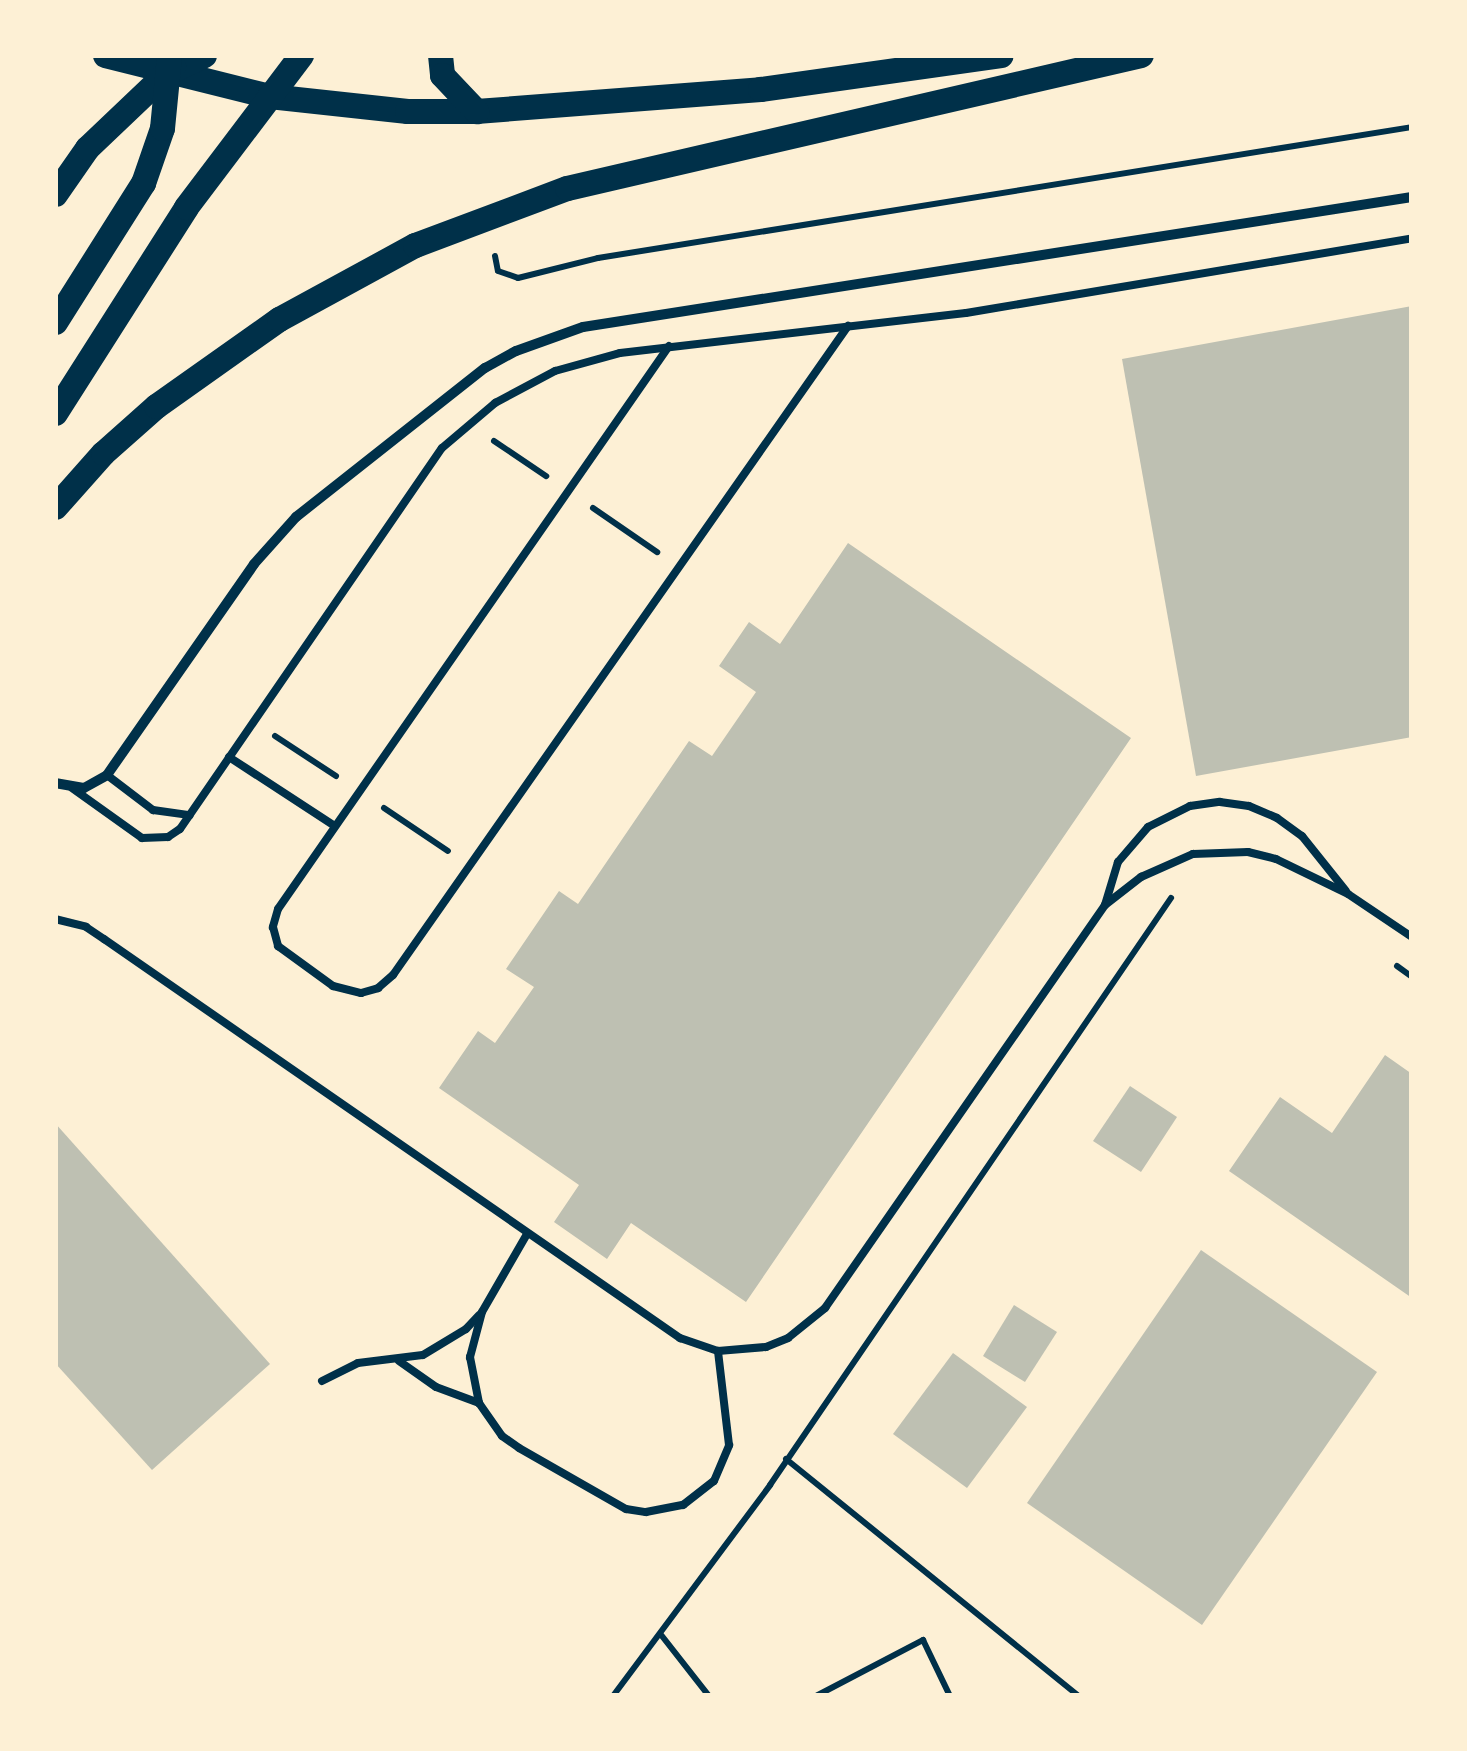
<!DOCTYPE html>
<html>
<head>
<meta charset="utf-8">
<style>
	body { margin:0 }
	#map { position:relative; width:1467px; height:1751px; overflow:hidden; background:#fdf0d5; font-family:Bitter,serif }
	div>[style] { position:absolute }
	.building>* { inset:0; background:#bec0b2 }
	.path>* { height:6px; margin:-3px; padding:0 3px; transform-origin:3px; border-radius:3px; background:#003049 }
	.service>* { height:8px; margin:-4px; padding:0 4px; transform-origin:4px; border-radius:4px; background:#003049 }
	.minor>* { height:10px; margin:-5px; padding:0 5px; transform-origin:5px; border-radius:5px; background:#003049 }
	.primary>* { height:25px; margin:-12.5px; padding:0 12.5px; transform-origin:12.5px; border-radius:12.5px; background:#003049 }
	span { translate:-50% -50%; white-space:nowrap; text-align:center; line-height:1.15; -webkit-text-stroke:8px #fdf0d5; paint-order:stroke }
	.frame { position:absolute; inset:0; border:58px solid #fdf0d5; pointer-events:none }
</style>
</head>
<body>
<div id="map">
	<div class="building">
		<div style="clip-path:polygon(1412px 306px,1412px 737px,1196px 776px,1122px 359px)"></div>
		<div style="clip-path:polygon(848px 543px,1131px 738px,746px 1302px,631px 1223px,607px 1259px,554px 1222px,579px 1185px,439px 1088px,478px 1031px,495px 1043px,534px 987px,506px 969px,559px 891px,578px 904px,689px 741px,712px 756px,756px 692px,719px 666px,749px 622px,780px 644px)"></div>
		<div style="clip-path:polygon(1385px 1055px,1412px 1074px,1412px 1298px,1229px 1171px,1280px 1097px,1332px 1133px)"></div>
		<div style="clip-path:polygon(1130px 1086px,1177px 1117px,1141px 1172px,1093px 1141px)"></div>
		<div style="clip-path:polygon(55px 1123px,270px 1364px,152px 1470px,55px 1363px)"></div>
		<div style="clip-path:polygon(1201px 1250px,1377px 1372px,1202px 1625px,1027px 1503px)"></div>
		<div style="clip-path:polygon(1014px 1305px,1057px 1332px,1025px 1382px,983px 1356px)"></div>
		<div style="clip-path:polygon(953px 1353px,1027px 1407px,967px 1488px,893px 1434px)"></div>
	</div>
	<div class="path">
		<div style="left:495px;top:256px;width:15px;rotate:79deg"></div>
		<div style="left:498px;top:271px;width:21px;rotate:19deg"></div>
		<div style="left:518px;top:278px;width:82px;rotate:-14deg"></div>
		<div style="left:598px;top:258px;width:824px;rotate:-9.14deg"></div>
		<div style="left:494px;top:441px;width:63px;rotate:33.9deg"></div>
		<div style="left:593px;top:508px;width:78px;rotate:34.5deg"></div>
		<div style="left:275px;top:736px;width:73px;rotate:33.3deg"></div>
		<div style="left:384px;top:808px;width:77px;rotate:33.9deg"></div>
		<div style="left:1397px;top:966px;width:19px;rotate:36deg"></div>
		<div style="left:786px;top:1459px;width:377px;rotate:39deg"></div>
		<div style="left:662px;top:1636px;width:76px;rotate:51.9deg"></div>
		<div style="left:613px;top:1696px;width:263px;rotate:-53.3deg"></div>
		<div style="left:770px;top:1485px;width:711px;rotate:-55.66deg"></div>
		<div style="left:816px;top:1696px;width:121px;rotate:-27.6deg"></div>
		<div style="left:923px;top:1640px;width:62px;rotate:64.3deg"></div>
	</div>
	<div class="service">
		<div style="left:669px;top:346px;width:685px;rotate:124.78deg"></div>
		<div style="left:278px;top:909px;width:19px;rotate:106deg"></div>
		<div style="left:273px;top:927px;width:20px;rotate:75deg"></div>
		<div style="left:278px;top:946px;width:68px;rotate:36deg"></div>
		<div style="left:333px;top:986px;width:29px;rotate:14deg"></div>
		<div style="left:361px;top:993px;width:18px;rotate:-16deg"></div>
		<div style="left:378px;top:988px;width:20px;rotate:-41deg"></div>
		<div style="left:393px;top:975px;width:793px;rotate:-54.97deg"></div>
		<div style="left:229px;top:757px;width:126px;rotate:33.1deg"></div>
		<div style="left:107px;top:775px;width:58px;rotate:37.3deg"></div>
		<div style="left:153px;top:810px;width:37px;rotate:8deg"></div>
		<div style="left:72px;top:788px;width:86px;rotate:35.5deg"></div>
		<div style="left:142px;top:838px;width:26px;rotate:-2deg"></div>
		<div style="left:168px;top:837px;width:14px;rotate:-34deg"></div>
		<div style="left:180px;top:829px;width:462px;rotate:-55.5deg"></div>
		<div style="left:442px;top:448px;width:70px;rotate:-40.3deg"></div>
		<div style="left:495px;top:403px;width:68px;rotate:-28.1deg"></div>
		<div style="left:555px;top:371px;width:67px;rotate:-15.5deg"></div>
		<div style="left:620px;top:353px;width:348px;rotate:-6.6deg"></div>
		<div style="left:966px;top:313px;width:452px;rotate:-9.5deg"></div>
		<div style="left:1105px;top:905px;width:45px;rotate:-73.2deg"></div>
		<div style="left:1118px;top:862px;width:46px;rotate:-49.4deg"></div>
		<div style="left:1148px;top:827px;width:47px;rotate:-26.6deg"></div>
		<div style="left:1190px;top:806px;width:30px;rotate:-8deg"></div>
		<div style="left:1220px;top:802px;width:29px;rotate:8deg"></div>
		<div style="left:1249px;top:806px;width:30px;rotate:23deg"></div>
		<div style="left:1277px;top:818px;width:31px;rotate:36deg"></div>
		<div style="left:1302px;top:836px;width:70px;rotate:51.3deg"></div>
		<div style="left:55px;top:919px;width:32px;rotate:14deg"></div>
		<div style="left:86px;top:927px;width:22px;rotate:34deg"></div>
		<div style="left:104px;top:939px;width:701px;rotate:34.71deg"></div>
		<div style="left:680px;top:1338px;width:40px;rotate:18.9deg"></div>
		<div style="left:718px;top:1351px;width:48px;rotate:-4.8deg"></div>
		<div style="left:766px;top:1347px;width:24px;rotate:-22deg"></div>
		<div style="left:788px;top:1338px;width:48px;rotate:-39deg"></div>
		<div style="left:825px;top:1308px;width:491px;rotate:-55.2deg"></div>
		<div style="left:1105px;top:905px;width:46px;rotate:-37.9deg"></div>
		<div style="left:1141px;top:877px;width:57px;rotate:-23.9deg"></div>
		<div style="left:1193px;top:854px;width:55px;rotate:-2.1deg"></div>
		<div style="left:1248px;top:852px;width:29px;rotate:14deg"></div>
		<div style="left:1276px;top:859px;width:80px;rotate:25.9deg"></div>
		<div style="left:1348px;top:894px;width:77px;rotate:33.9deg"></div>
		<div style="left:527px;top:1234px;width:90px;rotate:120deg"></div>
		<div style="left:482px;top:1312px;width:47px;rotate:104.9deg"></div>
		<div style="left:470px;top:1357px;width:47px;rotate:78.9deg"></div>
		<div style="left:479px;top:1403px;width:40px;rotate:55.1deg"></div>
		<div style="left:502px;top:1436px;width:21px;rotate:35deg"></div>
		<div style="left:519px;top:1448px;width:123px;rotate:29.7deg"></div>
		<div style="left:626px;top:1509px;width:20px;rotate:9deg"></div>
		<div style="left:646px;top:1512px;width:38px;rotate:-11deg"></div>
		<div style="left:683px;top:1505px;width:39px;rotate:-38deg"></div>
		<div style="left:714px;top:1481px;width:39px;rotate:-67deg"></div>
		<div style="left:729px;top:1445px;width:95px;rotate:-96.7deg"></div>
		<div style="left:399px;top:1361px;width:45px;rotate:35.1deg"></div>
		<div style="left:436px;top:1387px;width:46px;rotate:20.4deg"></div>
		<div style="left:322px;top:1381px;width:40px;rotate:-26.6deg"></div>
		<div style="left:358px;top:1363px;width:65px;rotate:-7deg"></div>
		<div style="left:423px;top:1355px;width:50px;rotate:-31.2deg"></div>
		<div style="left:466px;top:1329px;width:19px;rotate:-47deg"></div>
	</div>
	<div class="minor">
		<div style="left:55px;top:783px;width:29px;rotate:10deg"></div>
		<div style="left:84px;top:788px;width:26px;rotate:-29deg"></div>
		<div style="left:107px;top:775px;width:257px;rotate:-55.1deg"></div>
		<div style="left:254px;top:564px;width:63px;rotate:-48.2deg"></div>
		<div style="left:296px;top:517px;width:241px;rotate:-38.3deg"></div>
		<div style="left:485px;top:368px;width:35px;rotate:-29deg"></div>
		<div style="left:516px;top:351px;width:71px;rotate:-19.7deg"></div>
		<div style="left:583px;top:327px;width:839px;rotate:-8.91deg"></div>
	</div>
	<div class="primary">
		<div style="left:105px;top:55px;width:169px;rotate:14deg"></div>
		<div style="left:269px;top:96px;width:139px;rotate:6.2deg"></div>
		<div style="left:407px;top:111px;width:69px"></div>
		<div style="left:476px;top:111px;width:285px;rotate:-4.4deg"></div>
		<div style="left:760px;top:89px;width:243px;rotate:-8deg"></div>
		<div style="left:440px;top:55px;width:20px;rotate:84deg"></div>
		<div style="left:442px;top:75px;width:50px;rotate:46.6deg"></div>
		<div style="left:169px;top:72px;width:39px;rotate:-26deg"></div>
		<div style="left:55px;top:194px;width:56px;rotate:-55.2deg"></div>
		<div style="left:87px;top:148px;width:119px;rotate:-43.6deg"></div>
		<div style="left:55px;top:322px;width:165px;rotate:-57.7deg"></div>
		<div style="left:143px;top:183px;width:58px;rotate:-70.9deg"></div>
		<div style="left:162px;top:128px;width:71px;rotate:-84.4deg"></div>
		<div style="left:55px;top:413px;width:244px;rotate:-57.5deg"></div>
		<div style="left:186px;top:207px;width:191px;rotate:-52.9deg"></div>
		<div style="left:55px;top:507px;width:72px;rotate:-48.4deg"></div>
		<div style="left:103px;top:453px;width:71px;rotate:-41.6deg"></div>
		<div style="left:156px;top:406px;width:151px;rotate:-35.3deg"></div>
		<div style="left:279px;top:319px;width:155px;rotate:-28.6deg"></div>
		<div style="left:415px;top:245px;width:162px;rotate:-20.6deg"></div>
		<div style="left:567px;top:188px;width:589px;rotate:-13.05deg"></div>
	</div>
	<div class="frame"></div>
</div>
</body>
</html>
